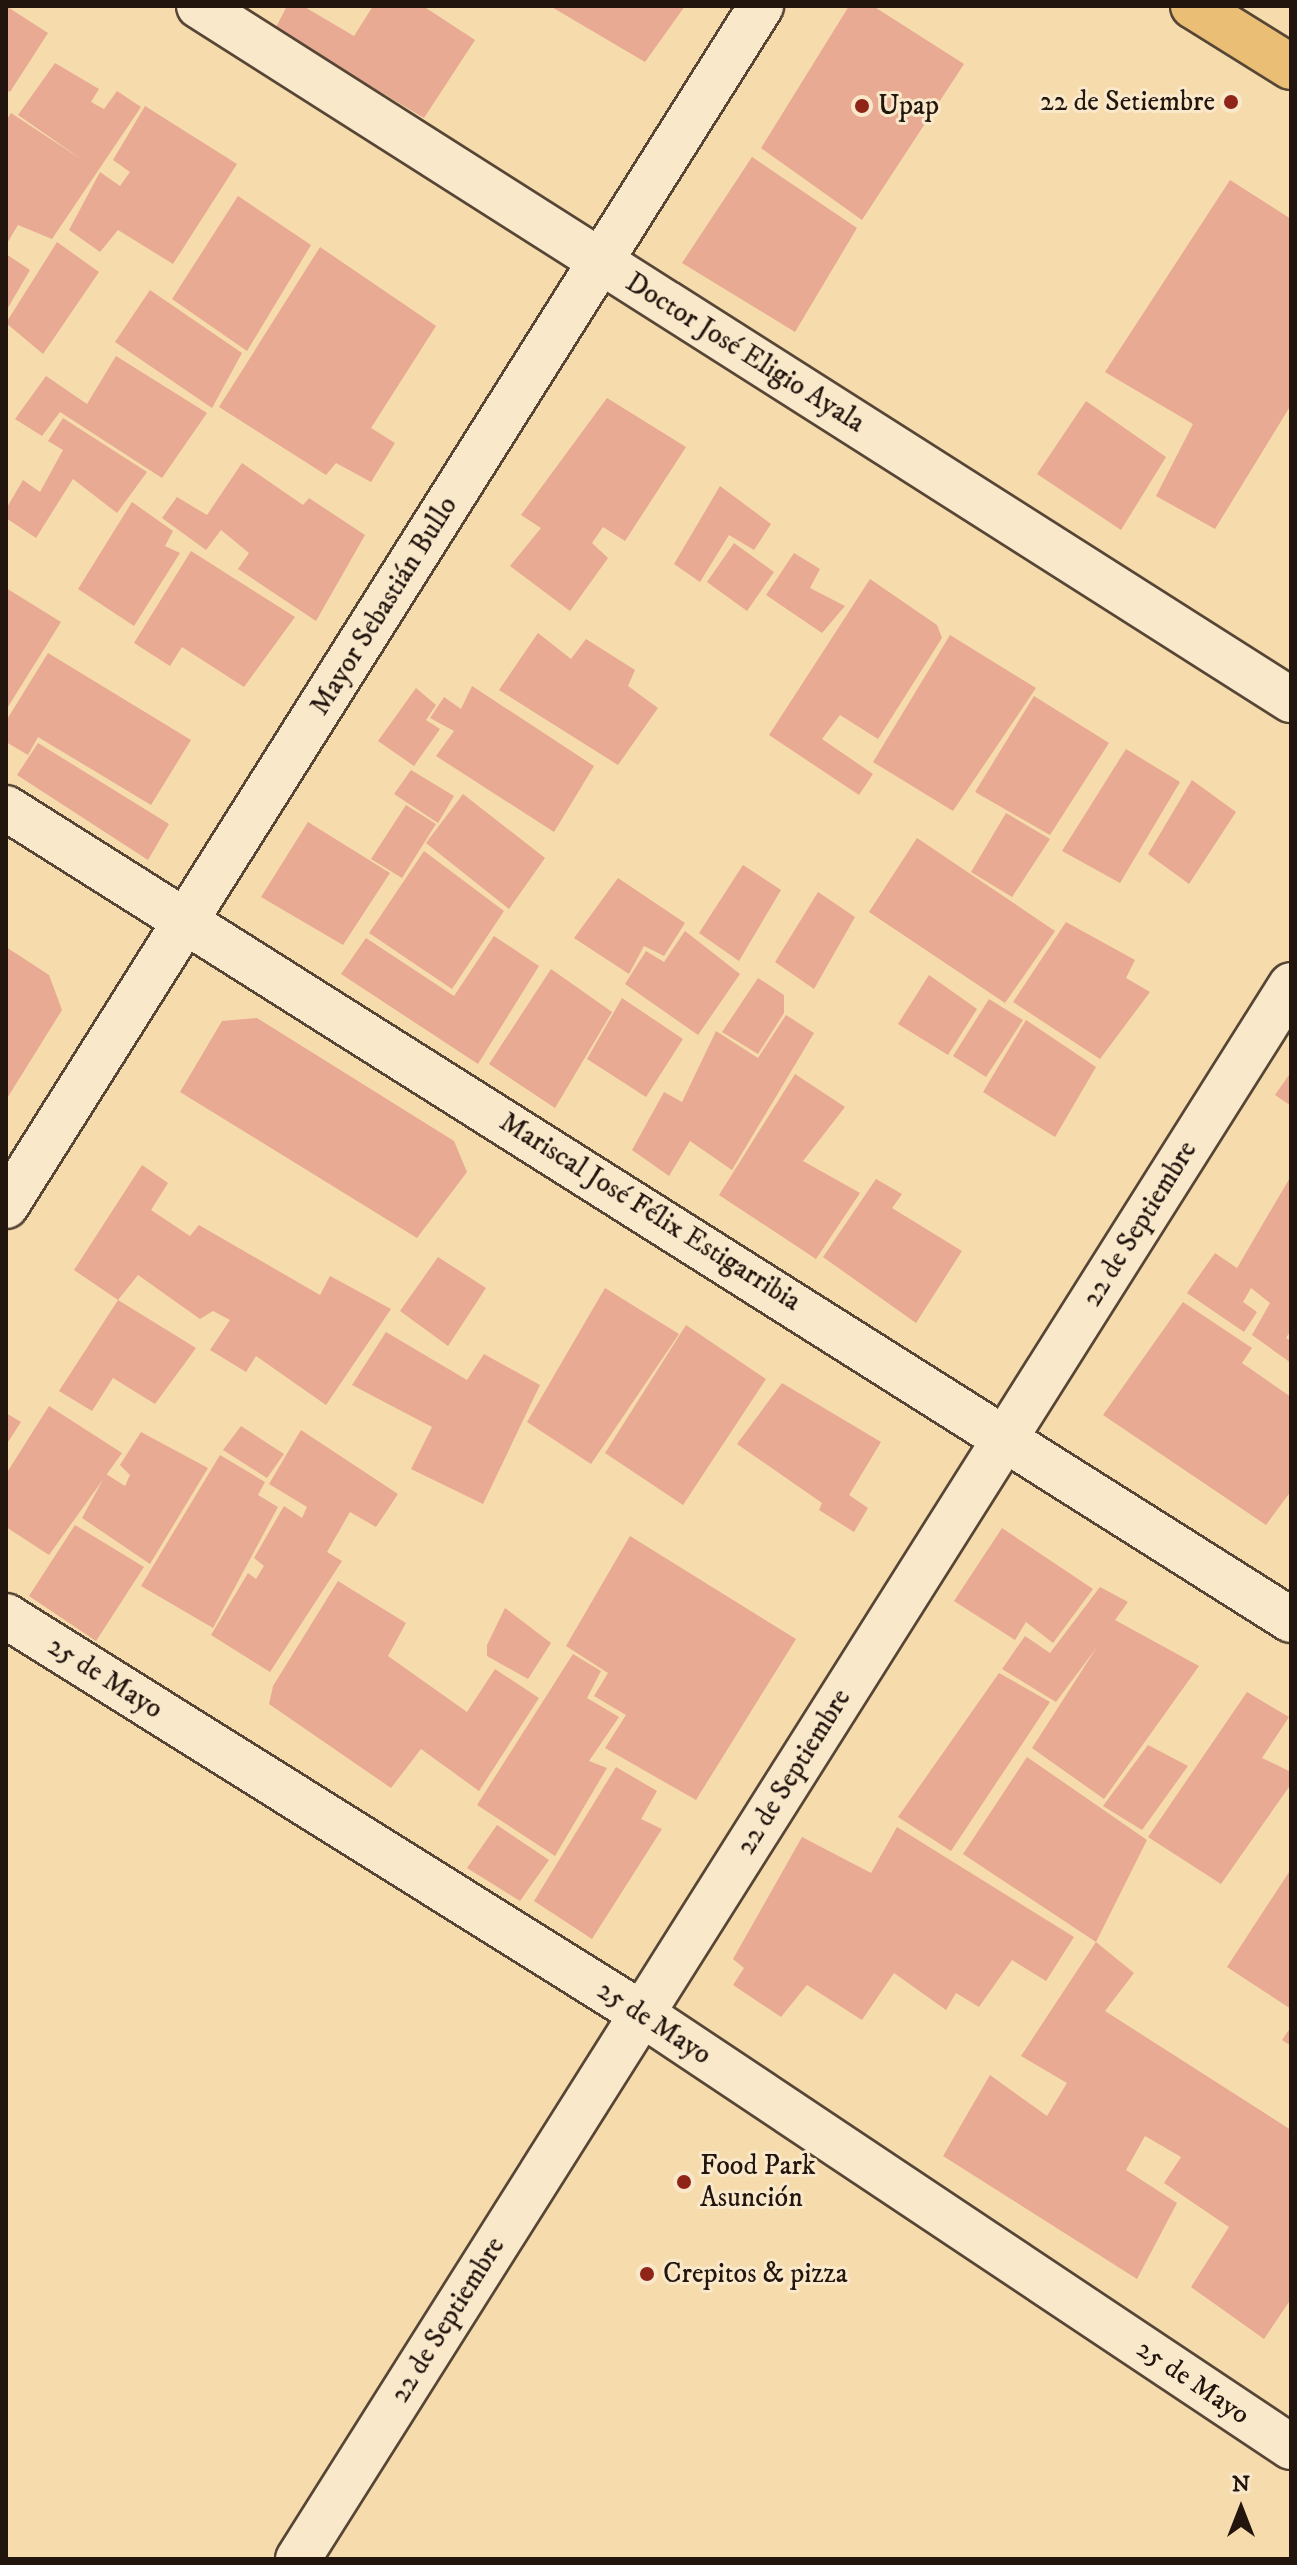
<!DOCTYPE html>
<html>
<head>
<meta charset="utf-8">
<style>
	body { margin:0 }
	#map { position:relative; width:1297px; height:2565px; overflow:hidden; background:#f6dbad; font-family:"IM FELL DW Pica",serif }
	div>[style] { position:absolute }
	.building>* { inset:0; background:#e8aa92 }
	.roads { filter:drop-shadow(2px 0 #574636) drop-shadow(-2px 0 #574636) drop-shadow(0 2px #574636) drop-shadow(0 -2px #574636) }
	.minor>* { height:44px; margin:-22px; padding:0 22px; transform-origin:22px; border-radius:22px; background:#f9e8ca }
	.highway>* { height:44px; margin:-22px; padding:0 22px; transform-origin:22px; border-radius:22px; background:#ebbe76 }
	.dots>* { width:22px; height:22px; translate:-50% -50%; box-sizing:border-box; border:4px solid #f9e8ca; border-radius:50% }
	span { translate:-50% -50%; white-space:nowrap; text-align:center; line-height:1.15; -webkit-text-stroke:6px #f9e8ca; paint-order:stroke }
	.poi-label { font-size:28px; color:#22150e }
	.right { translate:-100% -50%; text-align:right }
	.left { translate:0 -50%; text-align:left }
	.street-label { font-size:28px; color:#22150e }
	.frame { position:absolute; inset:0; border:8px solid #22150e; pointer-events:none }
	.north { position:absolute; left:1201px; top:2469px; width:80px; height:80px; -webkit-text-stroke:6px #f9e8ca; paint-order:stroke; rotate:0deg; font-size:22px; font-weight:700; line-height:32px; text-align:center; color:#22150e }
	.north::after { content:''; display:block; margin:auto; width:28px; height:36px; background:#22150e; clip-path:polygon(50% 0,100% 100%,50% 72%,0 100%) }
</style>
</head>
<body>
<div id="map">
	<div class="building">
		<div style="clip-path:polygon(6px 6px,48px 33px,10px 92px,6px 90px)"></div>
		<div style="clip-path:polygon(287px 6px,303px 6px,354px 36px,373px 6px,423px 6px,475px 40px,424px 118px,275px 29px)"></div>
		<div style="clip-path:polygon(550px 6px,685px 6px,645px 62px)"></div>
		<div style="clip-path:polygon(849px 6px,873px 6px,964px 64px,862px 220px,761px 148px)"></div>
		<div style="clip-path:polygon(55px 63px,99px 89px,91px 102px,104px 109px,117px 91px,141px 107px,52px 239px,18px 225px,6px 245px,6px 121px,11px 113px,84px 161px,18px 115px)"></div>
		<div style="clip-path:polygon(145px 106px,237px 164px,173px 264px,118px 230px,100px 252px,69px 230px,100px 172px,120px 186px,130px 172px,113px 160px)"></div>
		<div style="clip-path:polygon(752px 157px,857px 228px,795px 332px,682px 263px)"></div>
		<div style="clip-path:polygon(1230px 180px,1291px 219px,1291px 405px,1215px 529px,1156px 496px,1193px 424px,1105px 372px)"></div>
		<div style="clip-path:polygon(238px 196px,311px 245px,247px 351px,172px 299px)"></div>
		<div style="clip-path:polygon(57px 242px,99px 272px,43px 354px,6px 323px)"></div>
		<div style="clip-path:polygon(320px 247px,436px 326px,371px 428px,395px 443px,371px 482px,336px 463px,326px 475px,219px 407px)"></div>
		<div style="clip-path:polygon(6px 254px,30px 270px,6px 311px)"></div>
		<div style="clip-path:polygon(150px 290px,242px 353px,212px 408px,115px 342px)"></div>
		<div style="clip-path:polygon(116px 356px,207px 413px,162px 478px,60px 412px,42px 436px,15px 419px,46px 376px,87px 404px)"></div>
		<div style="clip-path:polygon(607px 398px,686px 447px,625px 541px,603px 527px,592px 543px,608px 558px,570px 611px,510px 566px,541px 528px,521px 515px)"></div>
		<div style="clip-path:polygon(1086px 401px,1166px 457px,1121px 530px,1037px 474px)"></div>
		<div style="clip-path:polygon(63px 418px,147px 472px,117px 513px,73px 479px,36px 538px,6px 518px,6px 509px,23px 480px,40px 492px,63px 450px,48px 441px)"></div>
		<div style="clip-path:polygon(242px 463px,303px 505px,309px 498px,365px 535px,316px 621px,238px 569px,249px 553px,221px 530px,206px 550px,162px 518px,177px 497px,207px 515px)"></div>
		<div style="clip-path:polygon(720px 486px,771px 524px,754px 550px,729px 535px,700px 582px,674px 564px)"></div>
		<div style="clip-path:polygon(132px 502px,173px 531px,165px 546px,180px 553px,134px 626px,78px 589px)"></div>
		<div style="clip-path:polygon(734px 543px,774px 572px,747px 611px,707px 582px)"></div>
		<div style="clip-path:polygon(191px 551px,295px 617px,244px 687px,182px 647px,170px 666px,134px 643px)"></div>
		<div style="clip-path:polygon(794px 553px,820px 569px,810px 588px,845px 606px,822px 633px,766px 595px)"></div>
		<div style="clip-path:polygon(870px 579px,937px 625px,942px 638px,878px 739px,840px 715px,822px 739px,873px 774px,859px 795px,769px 735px)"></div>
		<div style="clip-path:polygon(6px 588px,61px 622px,6px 710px)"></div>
		<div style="clip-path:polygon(538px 633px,571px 659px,586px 639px,635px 670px,628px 686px,658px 708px,618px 765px,499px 690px)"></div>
		<div style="clip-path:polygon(950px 635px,1036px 688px,953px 811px,873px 762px)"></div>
		<div style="clip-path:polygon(48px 653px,191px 740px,151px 805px,38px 737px,28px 755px,6px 742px,6px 721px)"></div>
		<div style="clip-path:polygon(472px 686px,594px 766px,554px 832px,436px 756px,454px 731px,430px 718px,444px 697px,461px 709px)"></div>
		<div style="clip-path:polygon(416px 688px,436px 705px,426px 720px,440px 729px,414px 766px,378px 741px)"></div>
		<div style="clip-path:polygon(1034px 696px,1109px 743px,1050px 835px,975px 792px)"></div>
		<div style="clip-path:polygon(38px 743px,169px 824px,148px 860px,17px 775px)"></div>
		<div style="clip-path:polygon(1126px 749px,1180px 782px,1120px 883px,1062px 851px)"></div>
		<div style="clip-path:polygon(411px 770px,454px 796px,438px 823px,394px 794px)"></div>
		<div style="clip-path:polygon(1192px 780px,1236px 812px,1189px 884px,1148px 854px)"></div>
		<div style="clip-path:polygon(463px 794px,545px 858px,509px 909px,426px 843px)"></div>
		<div style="clip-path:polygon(406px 805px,436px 824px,402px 878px,371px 859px)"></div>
		<div style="clip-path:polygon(1006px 813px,1050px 839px,1012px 897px,971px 872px)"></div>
		<div style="clip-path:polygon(308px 822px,390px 873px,343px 945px,261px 897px)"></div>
		<div style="clip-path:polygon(917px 838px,1055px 931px,1005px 1003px,869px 912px)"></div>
		<div style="clip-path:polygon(424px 851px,504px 911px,452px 989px,369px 933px)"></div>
		<div style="clip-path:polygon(743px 865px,781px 890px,739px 961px,699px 933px)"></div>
		<div style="clip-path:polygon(618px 878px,685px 923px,664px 956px,644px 946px,629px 974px,574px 938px)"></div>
		<div style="clip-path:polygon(818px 892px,855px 917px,814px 989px,775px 962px)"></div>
		<div style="clip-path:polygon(1066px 922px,1135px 960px,1126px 978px,1150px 992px,1100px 1059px,1013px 1002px)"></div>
		<div style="clip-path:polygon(685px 931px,740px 974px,698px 1035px,625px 984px,646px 951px,664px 962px)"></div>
		<div style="clip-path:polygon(494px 936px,539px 966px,478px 1064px,341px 974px,366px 938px,454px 996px)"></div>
		<div style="clip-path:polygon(6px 947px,49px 975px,62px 1010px,6px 1100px)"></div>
		<div style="clip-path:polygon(551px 969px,612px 1012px,555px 1108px,489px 1064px)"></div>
		<div style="clip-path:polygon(929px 975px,977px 1009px,948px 1055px,898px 1024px)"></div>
		<div style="clip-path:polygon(758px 978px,784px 995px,784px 1013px,758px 1054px,722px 1032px)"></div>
		<div style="clip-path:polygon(622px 998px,683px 1039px,646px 1097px,587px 1059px)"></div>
		<div style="clip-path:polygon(989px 999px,1023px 1020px,986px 1077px,953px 1056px)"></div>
		<div style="clip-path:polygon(786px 1015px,814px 1033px,732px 1170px,690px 1141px,669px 1176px,632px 1150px,664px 1092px,682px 1102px,716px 1031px,758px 1058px)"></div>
		<div style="clip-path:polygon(257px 1018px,454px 1141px,467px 1172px,417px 1238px,180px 1092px,222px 1021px)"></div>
		<div style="clip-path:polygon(1026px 1020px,1096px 1067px,1055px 1137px,983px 1092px)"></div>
		<div style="clip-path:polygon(1291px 1072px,1291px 1106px,1275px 1095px)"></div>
		<div style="clip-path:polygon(795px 1074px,845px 1107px,803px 1161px,860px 1193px,816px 1259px,719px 1195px)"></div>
		<div style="clip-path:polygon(142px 1165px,168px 1183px,151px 1210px,190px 1236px,199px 1225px,320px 1295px,330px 1276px,391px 1309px,326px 1405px,256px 1356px,246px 1372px,210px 1350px,230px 1320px,213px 1311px,200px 1319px,138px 1275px,118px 1300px,74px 1270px)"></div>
		<div style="clip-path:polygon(1291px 1176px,1291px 1330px,1286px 1338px,1291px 1341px,1291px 1363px,1252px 1335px,1270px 1303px,1251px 1288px,1243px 1302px,1257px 1312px,1244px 1332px,1187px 1293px,1215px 1253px,1237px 1268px)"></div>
		<div style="clip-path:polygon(876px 1179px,902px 1194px,892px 1208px,962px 1251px,916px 1323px,823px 1257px)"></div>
		<div style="clip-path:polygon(438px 1257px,486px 1288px,448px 1346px,400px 1311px)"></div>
		<div style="clip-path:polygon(605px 1288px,679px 1334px,591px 1464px,527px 1422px)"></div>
		<div style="clip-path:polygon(118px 1300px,196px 1348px,155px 1404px,113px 1378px,92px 1411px,59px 1391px)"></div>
		<div style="clip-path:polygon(1183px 1302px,1252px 1348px,1242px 1363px,1291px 1397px,1291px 1491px,1266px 1525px,1103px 1415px)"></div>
		<div style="clip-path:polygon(686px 1325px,766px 1379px,683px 1505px,605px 1453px)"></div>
		<div style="clip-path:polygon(386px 1332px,467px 1380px,484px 1354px,540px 1385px,483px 1504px,411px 1469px,432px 1427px,352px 1385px)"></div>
		<div style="clip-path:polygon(782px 1383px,881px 1442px,849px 1495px,868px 1508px,854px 1532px,819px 1510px,822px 1503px,737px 1444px)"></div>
		<div style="clip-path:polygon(49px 1406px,122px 1453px,49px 1555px,6px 1527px,6px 1474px)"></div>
		<div style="clip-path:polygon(6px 1413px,21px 1422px,6px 1445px)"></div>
		<div style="clip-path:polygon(241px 1426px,284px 1454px,267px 1478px,223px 1450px)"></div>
		<div style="clip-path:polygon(301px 1430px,398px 1494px,376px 1527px,350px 1512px,327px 1552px,342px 1561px,270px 1672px,211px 1635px,248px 1573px,256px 1579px,264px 1566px,254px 1558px,284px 1506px,302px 1518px,307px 1507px,269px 1484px)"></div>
		<div style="clip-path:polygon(141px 1432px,208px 1468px,150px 1564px,82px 1518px,106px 1474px,125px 1486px,130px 1475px,120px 1465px)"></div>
		<div style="clip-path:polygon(220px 1455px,265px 1482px,258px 1495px,278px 1507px,213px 1628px,141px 1586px)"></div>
		<div style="clip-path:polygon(75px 1525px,144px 1567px,96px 1641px,29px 1596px)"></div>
		<div style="clip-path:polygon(1002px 1528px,1093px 1589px,1053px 1643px,1026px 1622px,1015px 1640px,954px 1601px)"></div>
		<div style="clip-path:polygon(630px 1536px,796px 1639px,696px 1800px,605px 1748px,626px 1715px,594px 1696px,608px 1673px,566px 1646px)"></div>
		<div style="clip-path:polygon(338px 1581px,406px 1623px,388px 1656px,467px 1712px,495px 1669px,539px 1698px,479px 1791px,421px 1749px,391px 1788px,269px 1704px,273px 1686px)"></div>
		<div style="clip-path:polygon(1100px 1587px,1128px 1602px,1115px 1620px,1199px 1666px,1104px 1799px,1032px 1748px,1097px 1647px,1056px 1702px,1002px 1669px,1025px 1636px,1050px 1653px)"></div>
		<div style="clip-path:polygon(505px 1608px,551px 1643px,528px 1679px,487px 1656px,487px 1645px)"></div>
		<div style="clip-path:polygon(573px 1654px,601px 1671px,587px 1698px,619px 1717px,589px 1761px,607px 1768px,555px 1856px,477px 1805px)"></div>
		<div style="clip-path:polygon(999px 1673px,1050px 1702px,951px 1851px,898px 1817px)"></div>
		<div style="clip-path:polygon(1247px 1692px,1289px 1717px,1262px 1758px,1291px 1772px,1291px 1784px,1221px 1884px,1148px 1837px)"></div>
		<div style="clip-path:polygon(1148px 1745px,1188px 1766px,1142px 1830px,1103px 1806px)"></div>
		<div style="clip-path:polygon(1027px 1757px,1147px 1840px,1096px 1942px,1134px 1973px,1105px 2011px,1291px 2130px,1291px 2299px,1264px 2339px,1191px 2287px,1229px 2227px,1164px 2183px,1181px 2157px,1145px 2136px,1126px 2170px,1177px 2203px,1137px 2279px,943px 2156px,990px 2075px,1047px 2116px,1067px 2083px,1021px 2056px,1096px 1942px,963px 1854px)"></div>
		<div style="clip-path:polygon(616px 1767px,657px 1791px,641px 1819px,662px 1829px,592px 1939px,534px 1901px)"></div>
		<div style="clip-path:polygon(497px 1825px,549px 1860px,520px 1901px,467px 1868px)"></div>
		<div style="clip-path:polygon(897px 1827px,1074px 1937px,1046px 1981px,1012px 1960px,979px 2007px,956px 1993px,946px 2010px,894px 1973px,862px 2020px,807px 1985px,781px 2017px,733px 1985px,744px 1968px,733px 1959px,802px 1837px,871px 1873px)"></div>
		<div style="clip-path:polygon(1291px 1869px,1291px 2009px,1227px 1967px)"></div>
		<div style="clip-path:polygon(1291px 2027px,1291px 2046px,1282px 2040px)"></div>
	</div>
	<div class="roads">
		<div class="minor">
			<div style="left:199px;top:6px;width:1294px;rotate:32.44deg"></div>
			<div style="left:6px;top:808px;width:1520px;rotate:32.29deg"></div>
			<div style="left:6px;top:1206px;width:1418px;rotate:-57.82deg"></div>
			<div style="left:6px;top:1616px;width:750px;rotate:32.04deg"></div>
			<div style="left:642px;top:2014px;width:780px;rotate:33.71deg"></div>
			<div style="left:298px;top:2559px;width:1861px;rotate:-57.75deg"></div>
		</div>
		<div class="highway">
			<div style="left:1193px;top:6px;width:115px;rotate:31.9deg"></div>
		</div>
	</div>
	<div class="dots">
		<div style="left:1231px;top:102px;background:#8f2418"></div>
		<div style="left:862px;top:106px;background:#8f2418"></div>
		<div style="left:684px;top:2182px;background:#8f2418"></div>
		<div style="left:647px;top:2274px;background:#8f2418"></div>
	</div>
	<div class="poi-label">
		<span class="right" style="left:1215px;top:102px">22 de Setiembre</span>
		<span class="left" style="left:878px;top:106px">Upap</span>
		<span class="left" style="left:700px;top:2182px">Food Park<br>Asunción</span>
		<span class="left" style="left:663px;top:2274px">Crepitos &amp; pizza</span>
	</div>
	<div class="street-label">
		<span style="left:745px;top:353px;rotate:32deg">Doctor José Eligio Ayala</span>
		<span style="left:384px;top:606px;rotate:-58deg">Mayor Sebastián Bullo</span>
		<span style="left:650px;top:1212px;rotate:32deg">Mariscal José Félix Estigarribia</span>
		<span style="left:1140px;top:1224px;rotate:-58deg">22 de Septiembre</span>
		<span style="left:105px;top:1678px;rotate:32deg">25 de Mayo</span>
		<span style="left:794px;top:1772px;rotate:-58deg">22 de Septiembre</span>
		<span style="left:654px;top:2023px;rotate:33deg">25 de Mayo</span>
		<span style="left:448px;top:2320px;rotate:-58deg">22 de Septiembre</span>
		<span style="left:1193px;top:2382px;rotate:34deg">25 de Mayo</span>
	</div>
	<div class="frame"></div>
	<div class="north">N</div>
</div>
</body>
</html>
